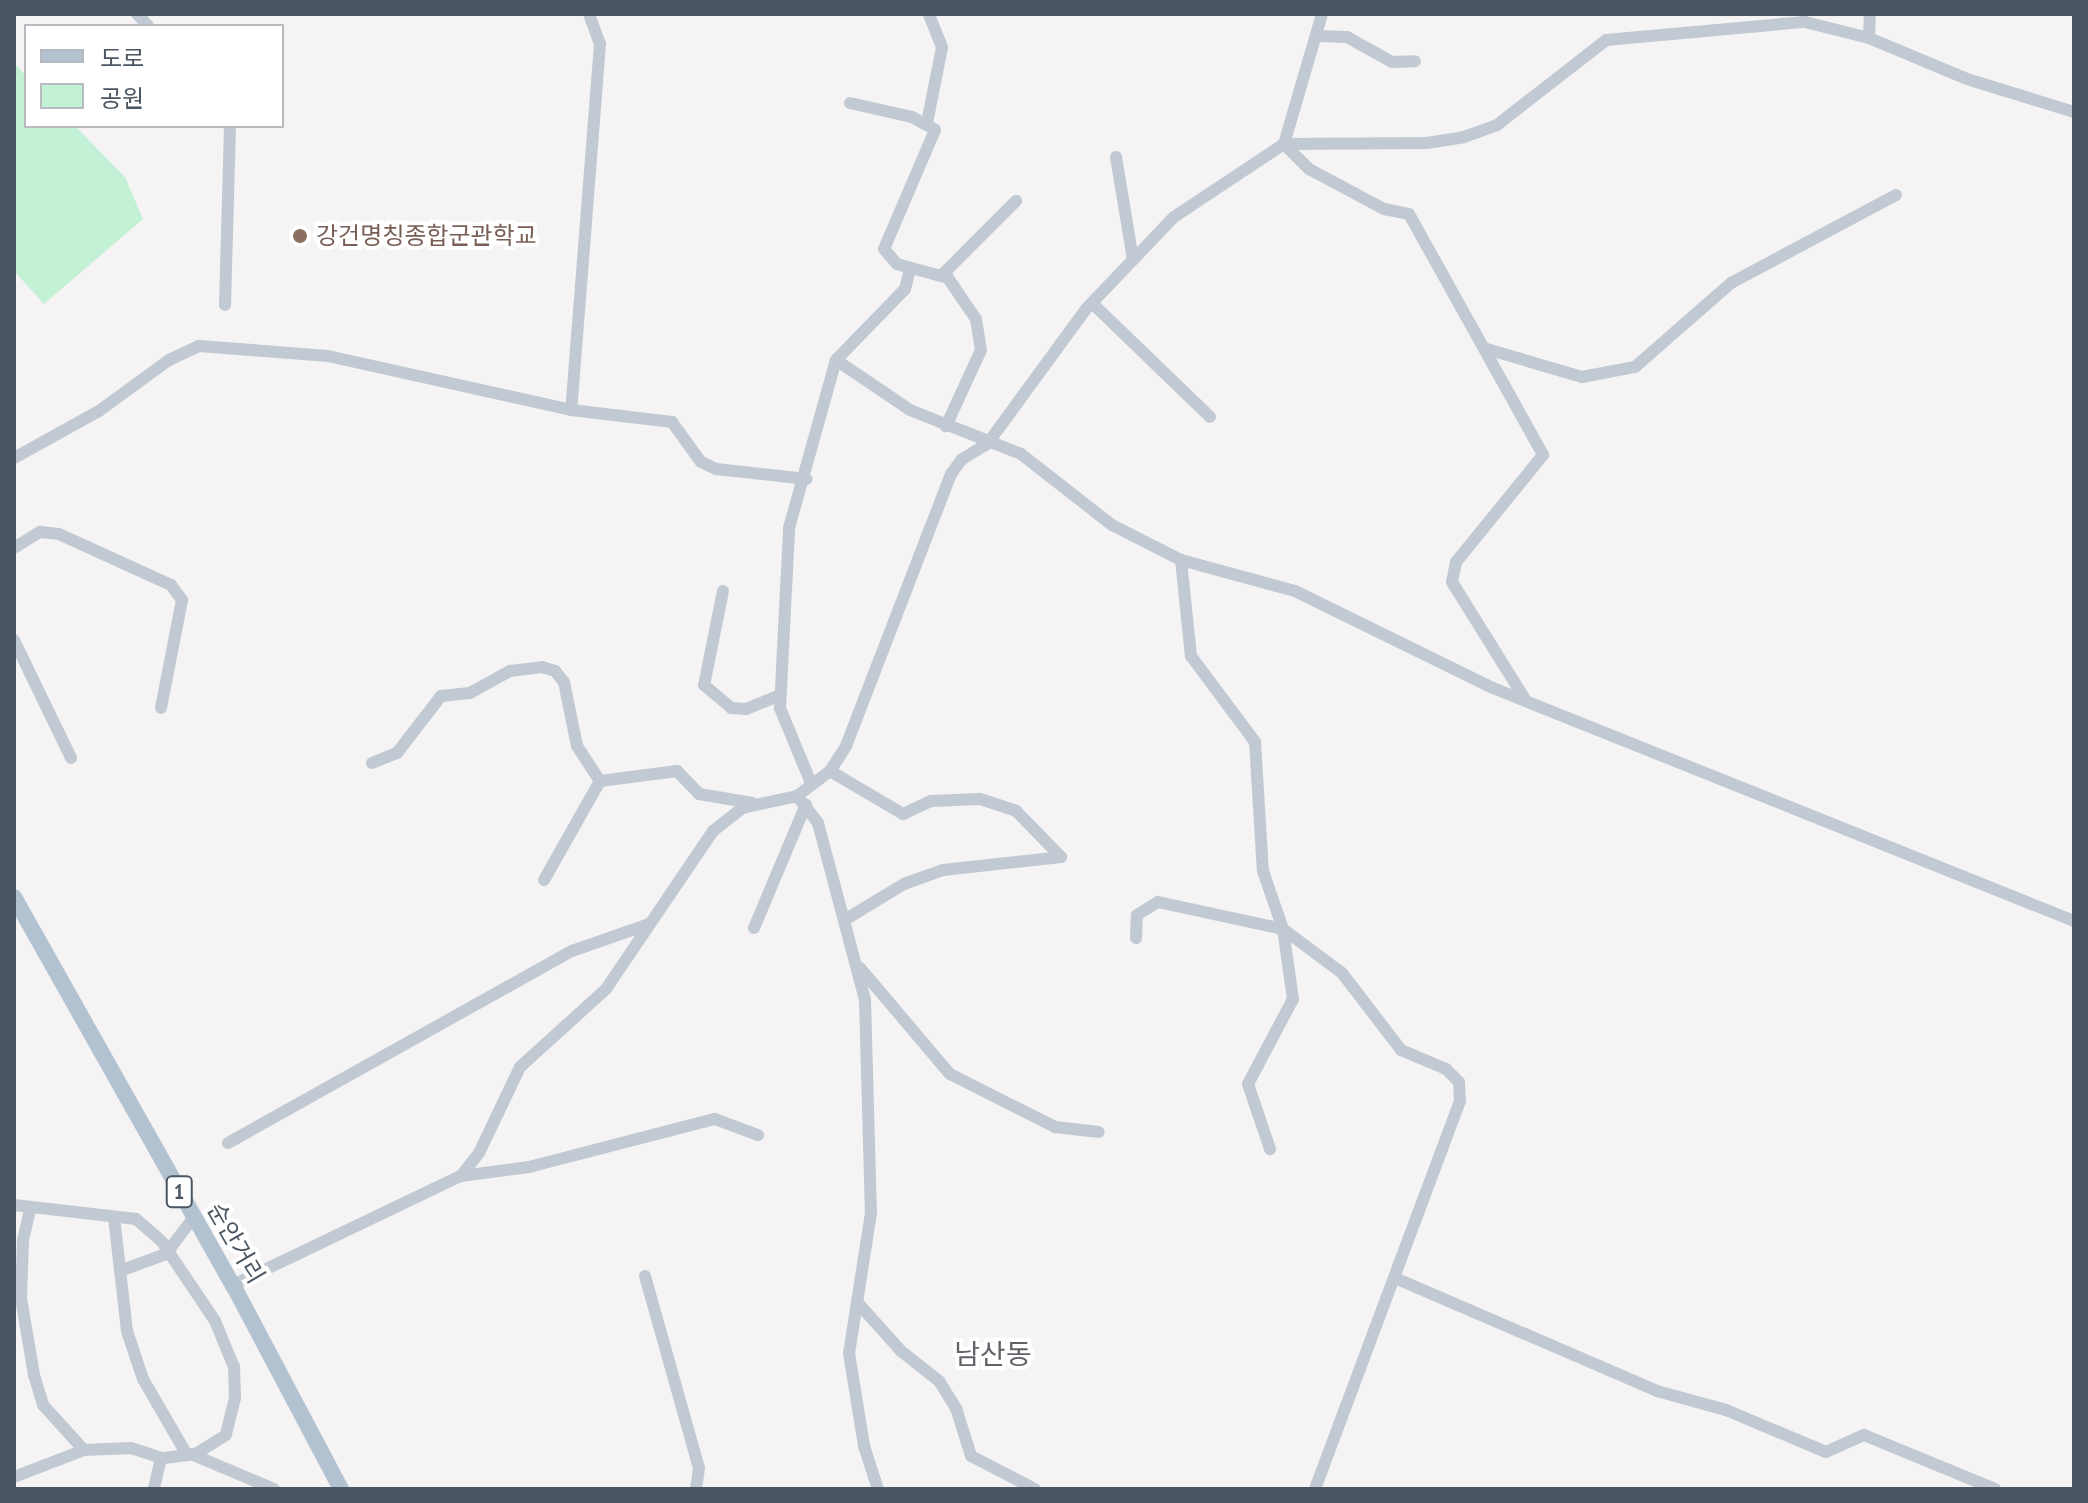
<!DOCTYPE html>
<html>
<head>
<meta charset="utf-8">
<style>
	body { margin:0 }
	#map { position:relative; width:2088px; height:1503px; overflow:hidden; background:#f5f3f3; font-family:"PT Sans Narrow","Noto Sans KR",sans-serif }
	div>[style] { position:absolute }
	.green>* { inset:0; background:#c3f1d5 }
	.minor>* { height:12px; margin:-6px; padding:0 6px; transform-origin:6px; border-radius:6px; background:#c1cad2 }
	.major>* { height:16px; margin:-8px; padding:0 8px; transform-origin:8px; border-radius:8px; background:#b3c2d1 }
	.dots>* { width:22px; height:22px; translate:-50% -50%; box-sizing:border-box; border:4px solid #fff; border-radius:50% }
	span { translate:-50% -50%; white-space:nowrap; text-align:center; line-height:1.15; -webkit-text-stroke:8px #fff; paint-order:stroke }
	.shield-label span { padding:2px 6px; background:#fff; border:2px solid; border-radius:6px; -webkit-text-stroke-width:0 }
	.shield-label { font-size:22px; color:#4a5661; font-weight:700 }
	.education-label { font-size:24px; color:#785e54 }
	.left { translate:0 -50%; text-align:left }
	.street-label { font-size:24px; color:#4a5661 }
	.quarter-label { font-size:28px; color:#5f6368 }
	.frame { position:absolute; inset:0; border:16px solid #4a5661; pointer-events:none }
	.legend { position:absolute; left:24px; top:24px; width:260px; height:104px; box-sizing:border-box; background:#fff; border:2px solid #b7bbc0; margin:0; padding:10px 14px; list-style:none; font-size:24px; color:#4a5661 }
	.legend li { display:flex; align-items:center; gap:16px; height:40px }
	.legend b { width:40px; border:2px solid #b7bbc0 }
</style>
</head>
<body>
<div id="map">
	<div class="green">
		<div style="clip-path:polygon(14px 63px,26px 76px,26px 126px,75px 126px,125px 177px,143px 219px,44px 304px,14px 271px)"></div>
	</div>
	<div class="minor">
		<div style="left:137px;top:14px;width:16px;rotate:47deg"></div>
		<div style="left:589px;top:14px;width:32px;rotate:70deg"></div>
		<div style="left:600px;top:44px;width:367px;rotate:94.5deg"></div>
		<div style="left:571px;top:410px;width:102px;rotate:6.8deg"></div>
		<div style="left:672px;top:422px;width:49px;rotate:54.1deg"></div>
		<div style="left:701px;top:462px;width:17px;rotate:25deg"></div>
		<div style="left:716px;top:469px;width:91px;rotate:6.3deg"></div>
		<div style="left:1318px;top:36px;width:29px;rotate:2deg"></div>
		<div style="left:1347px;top:37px;width:51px;rotate:29.1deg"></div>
		<div style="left:1392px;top:62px;width:23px;rotate:-2deg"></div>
		<div style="left:1869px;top:38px;width:24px;rotate:-88deg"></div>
		<div style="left:850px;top:103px;width:64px;rotate:12.7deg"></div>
		<div style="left:912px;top:117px;width:26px;rotate:29deg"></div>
		<div style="left:935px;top:130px;width:129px;rotate:113.2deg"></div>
		<div style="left:884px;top:249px;width:20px;rotate:49deg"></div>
		<div style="left:897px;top:264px;width:53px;rotate:15.4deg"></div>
		<div style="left:948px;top:278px;width:50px;rotate:55.7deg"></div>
		<div style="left:976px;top:319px;width:31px;rotate:81deg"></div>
		<div style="left:981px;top:350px;width:84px;rotate:114.7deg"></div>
		<div style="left:927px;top:123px;width:77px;rotate:-78.8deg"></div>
		<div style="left:942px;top:47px;width:35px;rotate:-112deg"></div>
		<div style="left:1284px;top:144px;width:143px;rotate:-0.4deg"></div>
		<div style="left:1427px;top:143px;width:37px;rotate:-9deg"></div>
		<div style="left:1464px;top:137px;width:35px;rotate:-20deg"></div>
		<div style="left:1497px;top:125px;width:138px;rotate:-37.9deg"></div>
		<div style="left:1606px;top:40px;width:200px;rotate:-5.2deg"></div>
		<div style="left:1805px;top:22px;width:66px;rotate:14deg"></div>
		<div style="left:1869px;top:38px;width:106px;rotate:22.7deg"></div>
		<div style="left:1967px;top:79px;width:112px;rotate:17.1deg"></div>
		<div style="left:1284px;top:144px;width:35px;rotate:45deg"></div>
		<div style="left:1309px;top:169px;width:85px;rotate:28.1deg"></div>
		<div style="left:1384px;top:209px;width:25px;rotate:11deg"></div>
		<div style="left:1409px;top:214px;width:276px;rotate:60.9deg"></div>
		<div style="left:1543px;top:455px;width:138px;rotate:129.1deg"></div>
		<div style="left:1456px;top:562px;width:20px;rotate:101deg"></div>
		<div style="left:1452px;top:582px;width:140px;rotate:58.1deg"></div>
		<div style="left:1116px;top:157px;width:104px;rotate:80.6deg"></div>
		<div style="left:942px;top:275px;width:105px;rotate:-45deg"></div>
		<div style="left:1092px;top:303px;width:164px;rotate:44deg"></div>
		<div style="left:225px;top:305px;width:179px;rotate:-88.4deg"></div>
		<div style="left:1487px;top:349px;width:99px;rotate:16.4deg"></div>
		<div style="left:1582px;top:377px;width:54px;rotate:-10.7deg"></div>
		<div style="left:1635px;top:367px;width:128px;rotate:-41.2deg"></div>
		<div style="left:1731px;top:283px;width:187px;rotate:-28.1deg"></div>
		<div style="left:836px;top:360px;width:89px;rotate:34deg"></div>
		<div style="left:910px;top:410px;width:119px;rotate:21.6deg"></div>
		<div style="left:1021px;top:454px;width:115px;rotate:38deg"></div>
		<div style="left:1112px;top:525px;width:77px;rotate:26.9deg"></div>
		<div style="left:1181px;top:560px;width:118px;rotate:15.2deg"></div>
		<div style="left:1295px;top:591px;width:220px;rotate:26.1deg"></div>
		<div style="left:1493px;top:688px;width:626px;rotate:21.85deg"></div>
		<div style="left:14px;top:458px;width:97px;rotate:-28.9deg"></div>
		<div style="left:99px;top:411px;width:87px;rotate:-36.1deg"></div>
		<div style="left:169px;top:360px;width:33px;rotate:-25deg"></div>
		<div style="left:199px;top:346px;width:129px;rotate:4.4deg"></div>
		<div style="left:328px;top:356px;width:249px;rotate:12.5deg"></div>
		<div style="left:14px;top:548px;width:31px;rotate:-32deg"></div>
		<div style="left:40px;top:532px;width:19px;rotate:6deg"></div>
		<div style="left:59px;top:534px;width:123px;rotate:24.5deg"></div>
		<div style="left:171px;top:585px;width:19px;rotate:54deg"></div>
		<div style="left:182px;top:600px;width:110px;rotate:101deg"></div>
		<div style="left:1181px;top:560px;width:97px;rotate:84.1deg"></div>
		<div style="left:1191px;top:656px;width:107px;rotate:53.3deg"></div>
		<div style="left:1255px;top:742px;width:129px;rotate:86.5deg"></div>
		<div style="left:1263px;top:871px;width:61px;rotate:71deg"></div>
		<div style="left:1283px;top:929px;width:71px;rotate:81.9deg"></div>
		<div style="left:1293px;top:999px;width:96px;rotate:117.9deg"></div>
		<div style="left:1248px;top:1084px;width:69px;rotate:71.3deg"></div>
		<div style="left:723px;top:591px;width:96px;rotate:101.4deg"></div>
		<div style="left:704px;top:685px;width:35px;rotate:40deg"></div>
		<div style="left:731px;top:708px;width:15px;rotate:4deg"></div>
		<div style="left:746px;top:709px;width:35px;rotate:-22deg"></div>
		<div style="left:14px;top:640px;width:131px;rotate:64.2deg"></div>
		<div style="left:372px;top:763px;width:27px;rotate:-22deg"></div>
		<div style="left:397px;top:753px;width:72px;rotate:-52.3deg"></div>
		<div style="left:441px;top:696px;width:29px;rotate:-6deg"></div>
		<div style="left:470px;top:693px;width:46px;rotate:-28.8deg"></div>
		<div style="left:510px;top:671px;width:32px;rotate:-7deg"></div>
		<div style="left:542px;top:667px;width:14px;rotate:17deg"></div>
		<div style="left:555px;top:671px;width:14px;rotate:51deg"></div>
		<div style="left:564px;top:682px;width:65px;rotate:78.5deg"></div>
		<div style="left:577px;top:746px;width:42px;rotate:56.7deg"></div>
		<div style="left:600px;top:781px;width:78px;rotate:-7.4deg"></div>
		<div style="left:677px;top:771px;width:32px;rotate:46deg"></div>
		<div style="left:699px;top:794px;width:54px;rotate:9.6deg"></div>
		<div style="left:830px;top:771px;width:85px;rotate:30.5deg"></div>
		<div style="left:903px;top:814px;width:31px;rotate:-25deg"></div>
		<div style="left:931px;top:801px;width:49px;rotate:-2.3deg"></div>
		<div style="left:980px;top:799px;width:38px;rotate:18deg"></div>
		<div style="left:1016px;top:811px;width:64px;rotate:45.6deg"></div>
		<div style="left:811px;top:783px;width:81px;rotate:-112.5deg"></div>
		<div style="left:780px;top:708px;width:180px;rotate:-87.1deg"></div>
		<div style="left:789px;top:528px;width:174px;rotate:-74.4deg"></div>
		<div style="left:836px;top:360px;width:99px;rotate:-45.8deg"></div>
		<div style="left:905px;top:289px;width:21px;rotate:-76deg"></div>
		<div style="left:797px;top:796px;width:41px;rotate:-37.1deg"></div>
		<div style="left:830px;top:771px;width:30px;rotate:-57deg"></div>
		<div style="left:846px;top:746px;width:292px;rotate:-68.9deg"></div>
		<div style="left:951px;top:474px;width:17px;rotate:-54deg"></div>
		<div style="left:961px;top:460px;width:32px;rotate:-32deg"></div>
		<div style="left:988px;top:443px;width:166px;rotate:-53.8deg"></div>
		<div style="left:1086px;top:309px;width:127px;rotate:-46.3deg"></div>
		<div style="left:1174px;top:217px;width:132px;rotate:-33.6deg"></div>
		<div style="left:1284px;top:144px;width:135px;rotate:-73.7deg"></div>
		<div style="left:544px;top:880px;width:114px;rotate:-60.5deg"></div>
		<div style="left:846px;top:919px;width:68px;rotate:-31.1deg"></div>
		<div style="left:904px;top:884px;width:41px;rotate:-19.7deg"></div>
		<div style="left:943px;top:870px;width:119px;rotate:-6.3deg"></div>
		<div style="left:754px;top:928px;width:134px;rotate:-67.2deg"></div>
		<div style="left:1136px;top:938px;width:23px;rotate:-88deg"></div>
		<div style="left:1137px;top:915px;width:25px;rotate:-32deg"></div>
		<div style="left:1158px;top:902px;width:128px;rotate:12.2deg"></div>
		<div style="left:1283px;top:929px;width:74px;rotate:36.7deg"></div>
		<div style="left:1342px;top:973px;width:97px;rotate:52.5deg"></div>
		<div style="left:1401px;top:1050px;width:49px;rotate:22.9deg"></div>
		<div style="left:1446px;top:1069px;width:18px;rotate:45deg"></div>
		<div style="left:1459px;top:1082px;width:19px;rotate:87deg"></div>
		<div style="left:1460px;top:1101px;width:414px;rotate:110.5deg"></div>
		<div style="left:860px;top:968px;width:139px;rotate:49.7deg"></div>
		<div style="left:950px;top:1074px;width:118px;rotate:26.8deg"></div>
		<div style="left:1055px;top:1127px;width:44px;rotate:6.5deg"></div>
		<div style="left:228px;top:1143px;width:394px;rotate:-29.2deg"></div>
		<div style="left:572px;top:951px;width:82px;rotate:-19.3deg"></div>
		<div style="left:461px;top:1176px;width:69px;rotate:-7.5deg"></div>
		<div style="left:529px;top:1167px;width:192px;rotate:-14.5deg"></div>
		<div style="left:715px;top:1119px;width:46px;rotate:20.4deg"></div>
		<div style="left:14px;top:1205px;width:123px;rotate:6.5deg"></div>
		<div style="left:136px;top:1219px;width:35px;rotate:41deg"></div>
		<div style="left:162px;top:1242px;width:95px;rotate:56.1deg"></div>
		<div style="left:215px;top:1321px;width:50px;rotate:67.6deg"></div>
		<div style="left:234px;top:1367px;width:31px;rotate:88deg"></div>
		<div style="left:235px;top:1398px;width:38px;rotate:104deg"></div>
		<div style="left:226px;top:1435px;width:36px;rotate:148deg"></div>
		<div style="left:196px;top:1454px;width:35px;rotate:173deg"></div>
		<div style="left:30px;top:1210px;width:31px;rotate:103deg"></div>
		<div style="left:23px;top:1240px;width:58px;rotate:92deg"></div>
		<div style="left:21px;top:1298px;width:78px;rotate:80.4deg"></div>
		<div style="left:34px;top:1375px;width:31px;rotate:73deg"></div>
		<div style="left:43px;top:1405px;width:61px;rotate:47.7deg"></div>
		<div style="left:114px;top:1217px;width:115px;rotate:83.5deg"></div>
		<div style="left:127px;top:1331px;width:51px;rotate:71.6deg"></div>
		<div style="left:143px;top:1379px;width:88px;rotate:59.9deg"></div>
		<div style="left:120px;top:1271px;width:49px;rotate:-20.3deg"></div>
		<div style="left:166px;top:1254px;width:45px;rotate:-53.1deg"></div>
		<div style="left:645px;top:1276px;width:199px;rotate:74.3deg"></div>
		<div style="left:699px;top:1468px;width:21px;rotate:98deg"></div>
		<div style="left:1395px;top:1278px;width:285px;rotate:23.3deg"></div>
		<div style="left:1657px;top:1391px;width:72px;rotate:15.4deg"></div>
		<div style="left:1726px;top:1410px;width:108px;rotate:22.8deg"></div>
		<div style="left:1826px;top:1452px;width:42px;rotate:-24.1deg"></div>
		<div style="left:1864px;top:1435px;width:142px;rotate:22.4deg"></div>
		<div style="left:233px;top:1285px;width:253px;rotate:-25.6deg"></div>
		<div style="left:461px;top:1176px;width:29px;rotate:-52deg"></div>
		<div style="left:479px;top:1153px;width:95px;rotate:-64.5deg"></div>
		<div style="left:520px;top:1067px;width:116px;rotate:-42.2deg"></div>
		<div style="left:606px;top:989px;width:191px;rotate:-55.9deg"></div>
		<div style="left:713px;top:831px;width:37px;rotate:-38deg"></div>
		<div style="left:742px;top:808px;width:56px;rotate:-12.3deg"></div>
		<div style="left:797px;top:796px;width:34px;rotate:52deg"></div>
		<div style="left:818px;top:823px;width:183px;rotate:75.1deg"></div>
		<div style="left:865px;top:1000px;width:213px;rotate:88.4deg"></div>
		<div style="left:871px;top:1213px;width:142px;rotate:98.9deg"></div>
		<div style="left:849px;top:1353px;width:94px;rotate:80.8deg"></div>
		<div style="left:864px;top:1446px;width:45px;rotate:72deg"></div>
		<div style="left:858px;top:1303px;width:64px;rotate:48.1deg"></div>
		<div style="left:901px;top:1351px;width:48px;rotate:38.3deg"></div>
		<div style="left:939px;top:1381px;width:32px;rotate:58deg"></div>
		<div style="left:956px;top:1408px;width:50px;rotate:72.6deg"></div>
		<div style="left:971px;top:1456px;width:72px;rotate:27.3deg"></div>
		<div style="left:191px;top:1454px;width:90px;rotate:22.9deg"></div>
		<div style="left:14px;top:1477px;width:75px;rotate:-21.1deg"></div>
		<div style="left:84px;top:1450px;width:47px;rotate:-2.4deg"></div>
		<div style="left:131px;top:1448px;width:32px;rotate:18deg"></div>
		<div style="left:161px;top:1458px;width:32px;rotate:103deg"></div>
	</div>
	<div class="major">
		<div style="left:14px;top:897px;width:446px;rotate:60.6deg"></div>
		<div style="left:233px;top:1285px;width:231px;rotate:62.1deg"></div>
	</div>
	<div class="dots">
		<div style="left:300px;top:236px;background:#8d6e63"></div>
	</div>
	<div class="shield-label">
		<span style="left:179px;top:1192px">1</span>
	</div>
	<div class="education-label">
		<span class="left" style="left:316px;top:236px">강건명칭종합군관학교</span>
	</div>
	<div class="street-label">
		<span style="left:236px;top:1243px;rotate:60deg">순안거리</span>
	</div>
	<div class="quarter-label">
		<span style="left:993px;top:1354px">남산동</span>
	</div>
	<div class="frame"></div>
	<ul class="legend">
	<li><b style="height:10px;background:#b3c2d1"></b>도로</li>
	<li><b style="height:22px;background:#c3f1d5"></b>공원</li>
	</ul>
</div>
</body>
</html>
